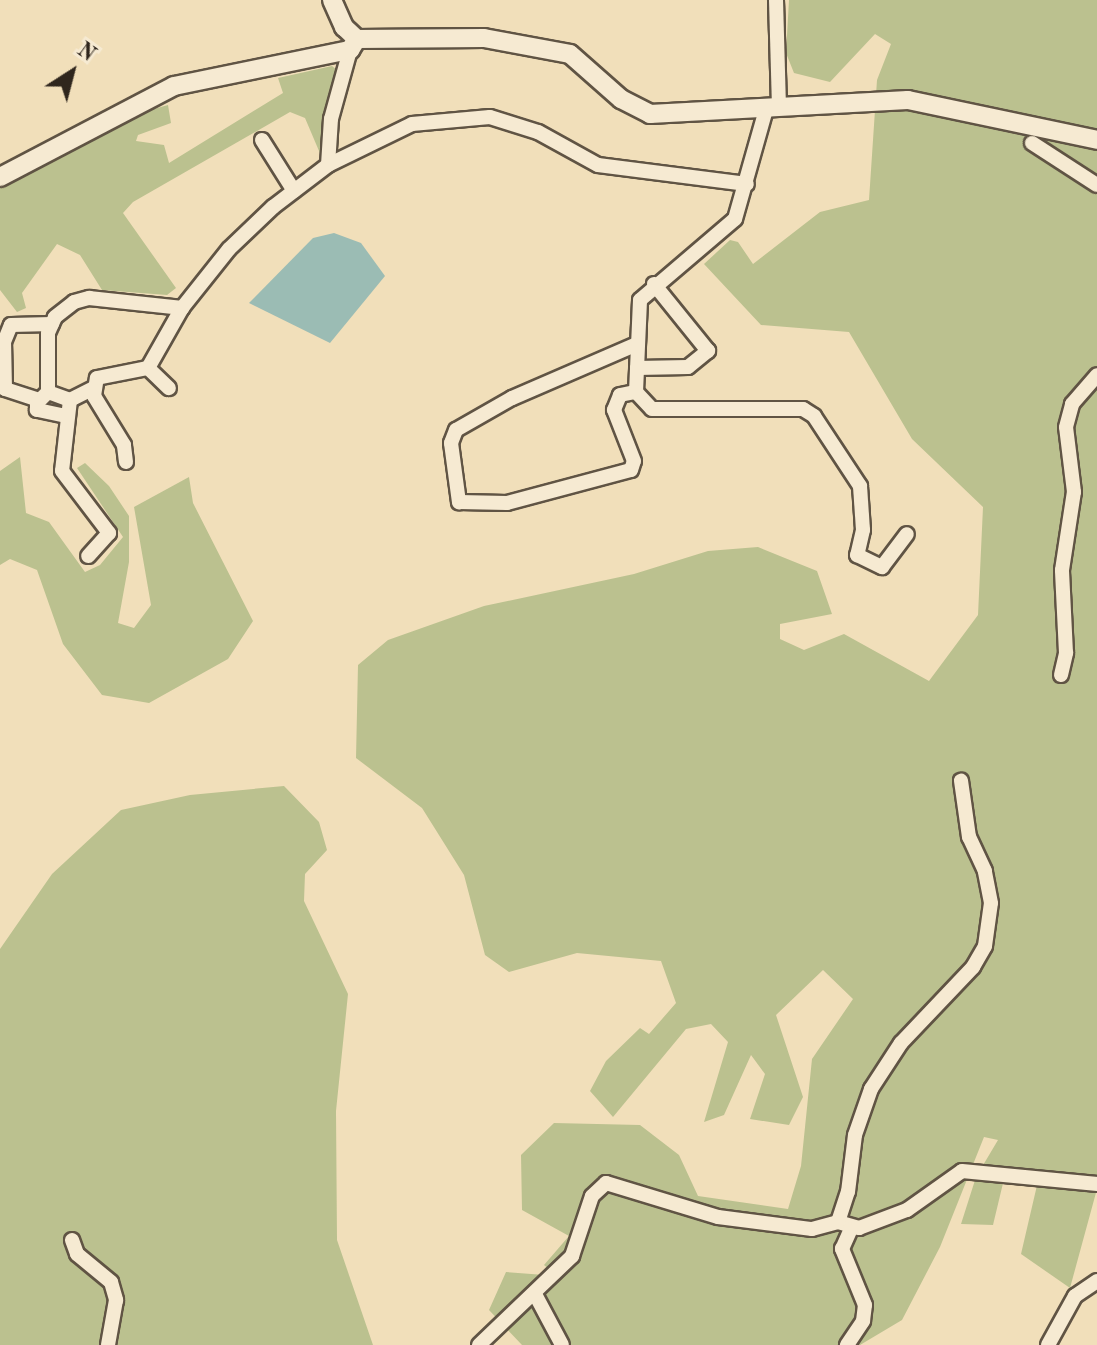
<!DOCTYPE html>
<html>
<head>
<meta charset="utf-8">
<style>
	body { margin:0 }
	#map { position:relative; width:1097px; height:1345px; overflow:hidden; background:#f1dfba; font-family:"Old Standard TT",serif }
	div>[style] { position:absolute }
	.green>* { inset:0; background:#bbc18f }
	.water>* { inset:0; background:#9bbcb4 }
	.roads { filter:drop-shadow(2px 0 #605444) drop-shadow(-2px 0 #605444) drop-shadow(0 2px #605444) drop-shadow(0 -2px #605444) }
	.minor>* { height:14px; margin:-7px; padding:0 7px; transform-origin:7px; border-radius:7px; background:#f6ead2 }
	.tertiary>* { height:18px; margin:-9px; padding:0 9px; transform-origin:9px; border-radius:9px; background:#f6ead2 }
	span { translate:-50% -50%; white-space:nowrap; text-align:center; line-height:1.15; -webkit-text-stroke:7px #f6ead2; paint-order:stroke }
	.north { position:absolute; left:32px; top:32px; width:80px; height:80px; -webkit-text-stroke:6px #f6ead2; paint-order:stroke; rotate:36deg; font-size:22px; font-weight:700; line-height:32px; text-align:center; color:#2f261d }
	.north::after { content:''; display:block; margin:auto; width:28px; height:36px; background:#2f261d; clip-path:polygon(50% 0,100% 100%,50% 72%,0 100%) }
</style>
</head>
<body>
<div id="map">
	<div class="green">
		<div style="clip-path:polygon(789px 0,1097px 0,1097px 1189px,1070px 1288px,1021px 1254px,1038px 1181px,1004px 1179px,993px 1225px,961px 1224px,976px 1177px,998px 1140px,984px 1137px,940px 1247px,902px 1320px,860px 1345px,522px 1345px,489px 1310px,506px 1272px,558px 1276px,544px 1265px,569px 1236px,522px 1210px,521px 1155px,554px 1123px,640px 1125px,679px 1155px,698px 1196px,788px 1209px,801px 1166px,812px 1059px,853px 999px,823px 970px,776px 1015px,803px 1097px,789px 1125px,750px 1119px,765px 1074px,751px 1055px,724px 1115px,704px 1122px,728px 1042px,711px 1024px,686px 1029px,613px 1117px,590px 1091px,606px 1061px,640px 1028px,649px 1034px,676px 1003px,661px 961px,577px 953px,509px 972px,485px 955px,464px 875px,422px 808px,356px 758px,358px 665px,388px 640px,484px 606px,634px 574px,708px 551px,758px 547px,817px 571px,832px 614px,780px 624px,780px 639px,804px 650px,844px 634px,929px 681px,978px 615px,983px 507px,912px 439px,849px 332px,761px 325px,704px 264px,730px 240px,738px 242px,753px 264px,820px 212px,869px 200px,877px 80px,891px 44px,875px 34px,830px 82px,794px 73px,786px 53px)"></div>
		<div style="clip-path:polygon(332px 66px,337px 70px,326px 106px,322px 158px,305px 118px,290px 112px,133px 202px,123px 213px,176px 288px,167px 295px,102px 290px,80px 255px,57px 244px,22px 293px,26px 308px,17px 312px,0 290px,0 188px,143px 112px,168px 105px,171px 123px,138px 135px,136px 141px,164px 145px,169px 163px,283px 93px,278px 78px)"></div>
		<div style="clip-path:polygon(20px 457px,26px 513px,49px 522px,85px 572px,100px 565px,123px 537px,77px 468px,85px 463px,109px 486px,129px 516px,129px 562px,118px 623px,134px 628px,151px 605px,134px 507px,189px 477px,193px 503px,253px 621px,228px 659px,149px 703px,102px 695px,63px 644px,37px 570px,10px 559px,0 565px,0 471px)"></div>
		<div style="clip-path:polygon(284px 786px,319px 822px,327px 850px,305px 874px,304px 901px,348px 994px,336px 1111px,337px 1240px,373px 1345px,0 1345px,0 949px,52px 874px,121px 810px,190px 795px)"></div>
	</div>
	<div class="water">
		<div style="clip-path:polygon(334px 233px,361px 243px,385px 276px,330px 343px,249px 303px,313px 238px)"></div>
	</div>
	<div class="roads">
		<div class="minor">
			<div style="left:776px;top:0;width:105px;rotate:88.4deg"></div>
			<div style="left:262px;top:140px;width:60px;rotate:57.9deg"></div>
			<div style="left:1032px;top:143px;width:77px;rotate:32.9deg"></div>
			<div style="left:328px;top:165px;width:46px;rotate:-86.3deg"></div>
			<div style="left:331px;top:119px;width:72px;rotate:-74.6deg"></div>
			<div style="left:637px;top:344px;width:136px;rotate:156.6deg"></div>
			<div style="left:512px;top:398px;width:64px;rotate:150.3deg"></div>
			<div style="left:456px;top:430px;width:14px;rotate:111deg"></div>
			<div style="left:451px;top:443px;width:60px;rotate:82.3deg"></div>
			<div style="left:459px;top:502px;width:48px;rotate:1.2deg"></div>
			<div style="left:507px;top:503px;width:128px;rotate:-14.9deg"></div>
			<div style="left:631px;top:470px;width:9px;rotate:-72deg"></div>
			<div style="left:634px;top:461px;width:55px;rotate:-111.4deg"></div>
			<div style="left:614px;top:410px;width:16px;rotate:-68deg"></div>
			<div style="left:620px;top:395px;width:16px;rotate:-11deg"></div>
			<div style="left:636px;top:392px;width:23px;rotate:47deg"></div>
			<div style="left:652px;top:409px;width:151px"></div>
			<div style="left:803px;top:409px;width:13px;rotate:32deg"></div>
			<div style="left:814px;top:416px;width:84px;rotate:56.7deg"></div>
			<div style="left:860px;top:486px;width:44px;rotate:86.1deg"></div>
			<div style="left:863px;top:530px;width:26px;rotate:103deg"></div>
			<div style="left:857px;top:555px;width:28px;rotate:26deg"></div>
			<div style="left:882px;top:567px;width:41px;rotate:-52.9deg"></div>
			<div style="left:148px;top:368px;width:69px;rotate:-60.5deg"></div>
			<div style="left:637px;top:368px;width:51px;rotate:-1.1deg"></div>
			<div style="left:688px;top:367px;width:26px;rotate:-39deg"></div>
			<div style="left:708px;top:351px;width:86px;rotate:-128.9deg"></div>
			<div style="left:48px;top:392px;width:59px;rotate:-90deg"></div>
			<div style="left:48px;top:333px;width:17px;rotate:-66deg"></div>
			<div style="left:55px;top:317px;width:24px;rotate:-38deg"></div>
			<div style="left:74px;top:302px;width:16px;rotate:-15deg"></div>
			<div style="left:89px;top:298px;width:94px;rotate:6.1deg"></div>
			<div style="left:182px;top:308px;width:75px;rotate:-51.5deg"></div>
			<div style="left:229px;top:249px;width:61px;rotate:-43.7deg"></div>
			<div style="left:273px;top:207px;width:69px;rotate:-37.4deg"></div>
			<div style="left:328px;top:165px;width:93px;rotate:-26deg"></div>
			<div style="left:412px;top:124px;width:78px;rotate:-5.1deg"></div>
			<div style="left:490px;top:117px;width:50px;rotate:17.4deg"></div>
			<div style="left:538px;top:132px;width:68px;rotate:28.8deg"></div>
			<div style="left:598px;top:165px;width:150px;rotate:7.3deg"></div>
			<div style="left:636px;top:392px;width:92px;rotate:-87.5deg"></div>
			<div style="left:640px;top:300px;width:125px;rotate:-40.5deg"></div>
			<div style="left:735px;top:219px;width:117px;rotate:-74.2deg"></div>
			<div style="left:39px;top:400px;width:36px;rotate:-162deg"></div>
			<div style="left:5px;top:389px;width:47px;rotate:-91.2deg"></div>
			<div style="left:4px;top:342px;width:18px;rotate:-68deg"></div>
			<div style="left:11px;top:325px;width:41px;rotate:-1.4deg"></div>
			<div style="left:70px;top:400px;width:71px;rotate:96.4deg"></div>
			<div style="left:62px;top:471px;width:78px;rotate:52.8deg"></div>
			<div style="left:109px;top:533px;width:31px;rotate:132deg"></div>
			<div style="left:66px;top:416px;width:30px;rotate:-168deg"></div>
			<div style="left:37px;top:410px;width:7px;rotate:-90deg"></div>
			<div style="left:37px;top:403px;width:16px;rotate:-45deg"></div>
			<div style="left:48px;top:392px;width:23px;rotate:20deg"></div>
			<div style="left:70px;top:400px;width:25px;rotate:-27deg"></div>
			<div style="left:126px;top:462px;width:17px;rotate:-97deg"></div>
			<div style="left:124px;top:445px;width:57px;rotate:-121.5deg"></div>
			<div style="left:94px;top:396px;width:18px;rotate:-81deg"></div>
			<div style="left:97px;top:378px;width:52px;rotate:-11.1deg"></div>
			<div style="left:148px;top:368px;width:29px;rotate:44deg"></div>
			<div style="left:1061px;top:675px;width:23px;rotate:-77deg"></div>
			<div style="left:1066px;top:653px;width:83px;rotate:-92.8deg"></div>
			<div style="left:1062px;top:570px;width:79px;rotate:-81.3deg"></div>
			<div style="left:1074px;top:492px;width:65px;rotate:-97deg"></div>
			<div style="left:1066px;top:427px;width:24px;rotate:-75deg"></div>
			<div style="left:1072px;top:404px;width:38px;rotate:-49deg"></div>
			<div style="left:838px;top:1222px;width:22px;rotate:16deg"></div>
			<div style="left:859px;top:1228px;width:51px;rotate:-20.6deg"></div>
			<div style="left:907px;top:1210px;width:67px;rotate:-35.3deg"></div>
			<div style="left:962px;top:1171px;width:136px;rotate:5.5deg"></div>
			<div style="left:72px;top:1240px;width:15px;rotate:70deg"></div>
			<div style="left:77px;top:1254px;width:44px;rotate:39.5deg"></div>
			<div style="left:111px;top:1282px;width:19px;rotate:74deg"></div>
			<div style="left:116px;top:1300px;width:46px;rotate:100.1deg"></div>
			<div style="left:536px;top:1296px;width:55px;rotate:62deg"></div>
			<div style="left:479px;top:1345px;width:129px;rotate:-43.7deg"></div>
			<div style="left:572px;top:1256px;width:63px;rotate:-71.6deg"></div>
			<div style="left:592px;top:1196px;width:19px;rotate:-43deg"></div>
			<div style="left:606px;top:1183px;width:117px;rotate:16.9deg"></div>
			<div style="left:718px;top:1217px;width:95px;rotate:7.3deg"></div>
			<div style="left:812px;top:1229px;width:27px;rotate:-15deg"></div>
			<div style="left:838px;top:1222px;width:32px;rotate:-72deg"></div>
			<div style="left:848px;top:1192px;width:57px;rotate:-83deg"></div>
			<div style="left:855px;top:1135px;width:49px;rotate:-70.8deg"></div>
			<div style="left:871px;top:1089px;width:55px;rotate:-56.9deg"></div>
			<div style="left:901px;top:1043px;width:105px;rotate:-46.5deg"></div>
			<div style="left:973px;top:967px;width:24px;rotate:-60deg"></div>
			<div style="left:985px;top:946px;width:43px;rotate:-82.1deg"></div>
			<div style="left:991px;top:903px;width:33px;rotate:-101deg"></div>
			<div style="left:985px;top:871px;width:38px;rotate:-115deg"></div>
			<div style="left:969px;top:837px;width:57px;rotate:-98.1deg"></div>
			<div style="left:847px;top:1345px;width:29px;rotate:-56deg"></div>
			<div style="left:863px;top:1321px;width:16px;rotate:-83deg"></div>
			<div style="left:865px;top:1305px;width:61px;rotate:-112.3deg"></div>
			<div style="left:842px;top:1249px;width:22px;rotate:-66deg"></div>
			<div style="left:1048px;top:1345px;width:56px;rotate:-61.1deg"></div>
			<div style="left:1075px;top:1296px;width:27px;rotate:-34deg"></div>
		</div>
		<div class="tertiary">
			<div style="left:332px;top:0;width:30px;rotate:66deg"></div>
			<div style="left:344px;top:27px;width:18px;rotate:43deg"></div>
			<div style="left:357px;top:39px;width:127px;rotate:-0.5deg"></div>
			<div style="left:484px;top:38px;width:87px;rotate:10.5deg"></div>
			<div style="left:570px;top:54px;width:68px;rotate:41.4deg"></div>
			<div style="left:621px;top:99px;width:33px;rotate:27deg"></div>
			<div style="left:650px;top:114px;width:258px;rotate:-3.1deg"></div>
			<div style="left:908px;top:100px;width:193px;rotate:11.9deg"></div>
			<div style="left:0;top:177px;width:196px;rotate:-27.6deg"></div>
			<div style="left:174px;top:86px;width:180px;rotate:-11.6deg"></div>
			<div style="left:350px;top:50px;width:13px;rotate:-58deg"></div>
		</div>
	</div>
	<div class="north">N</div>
</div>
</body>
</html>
